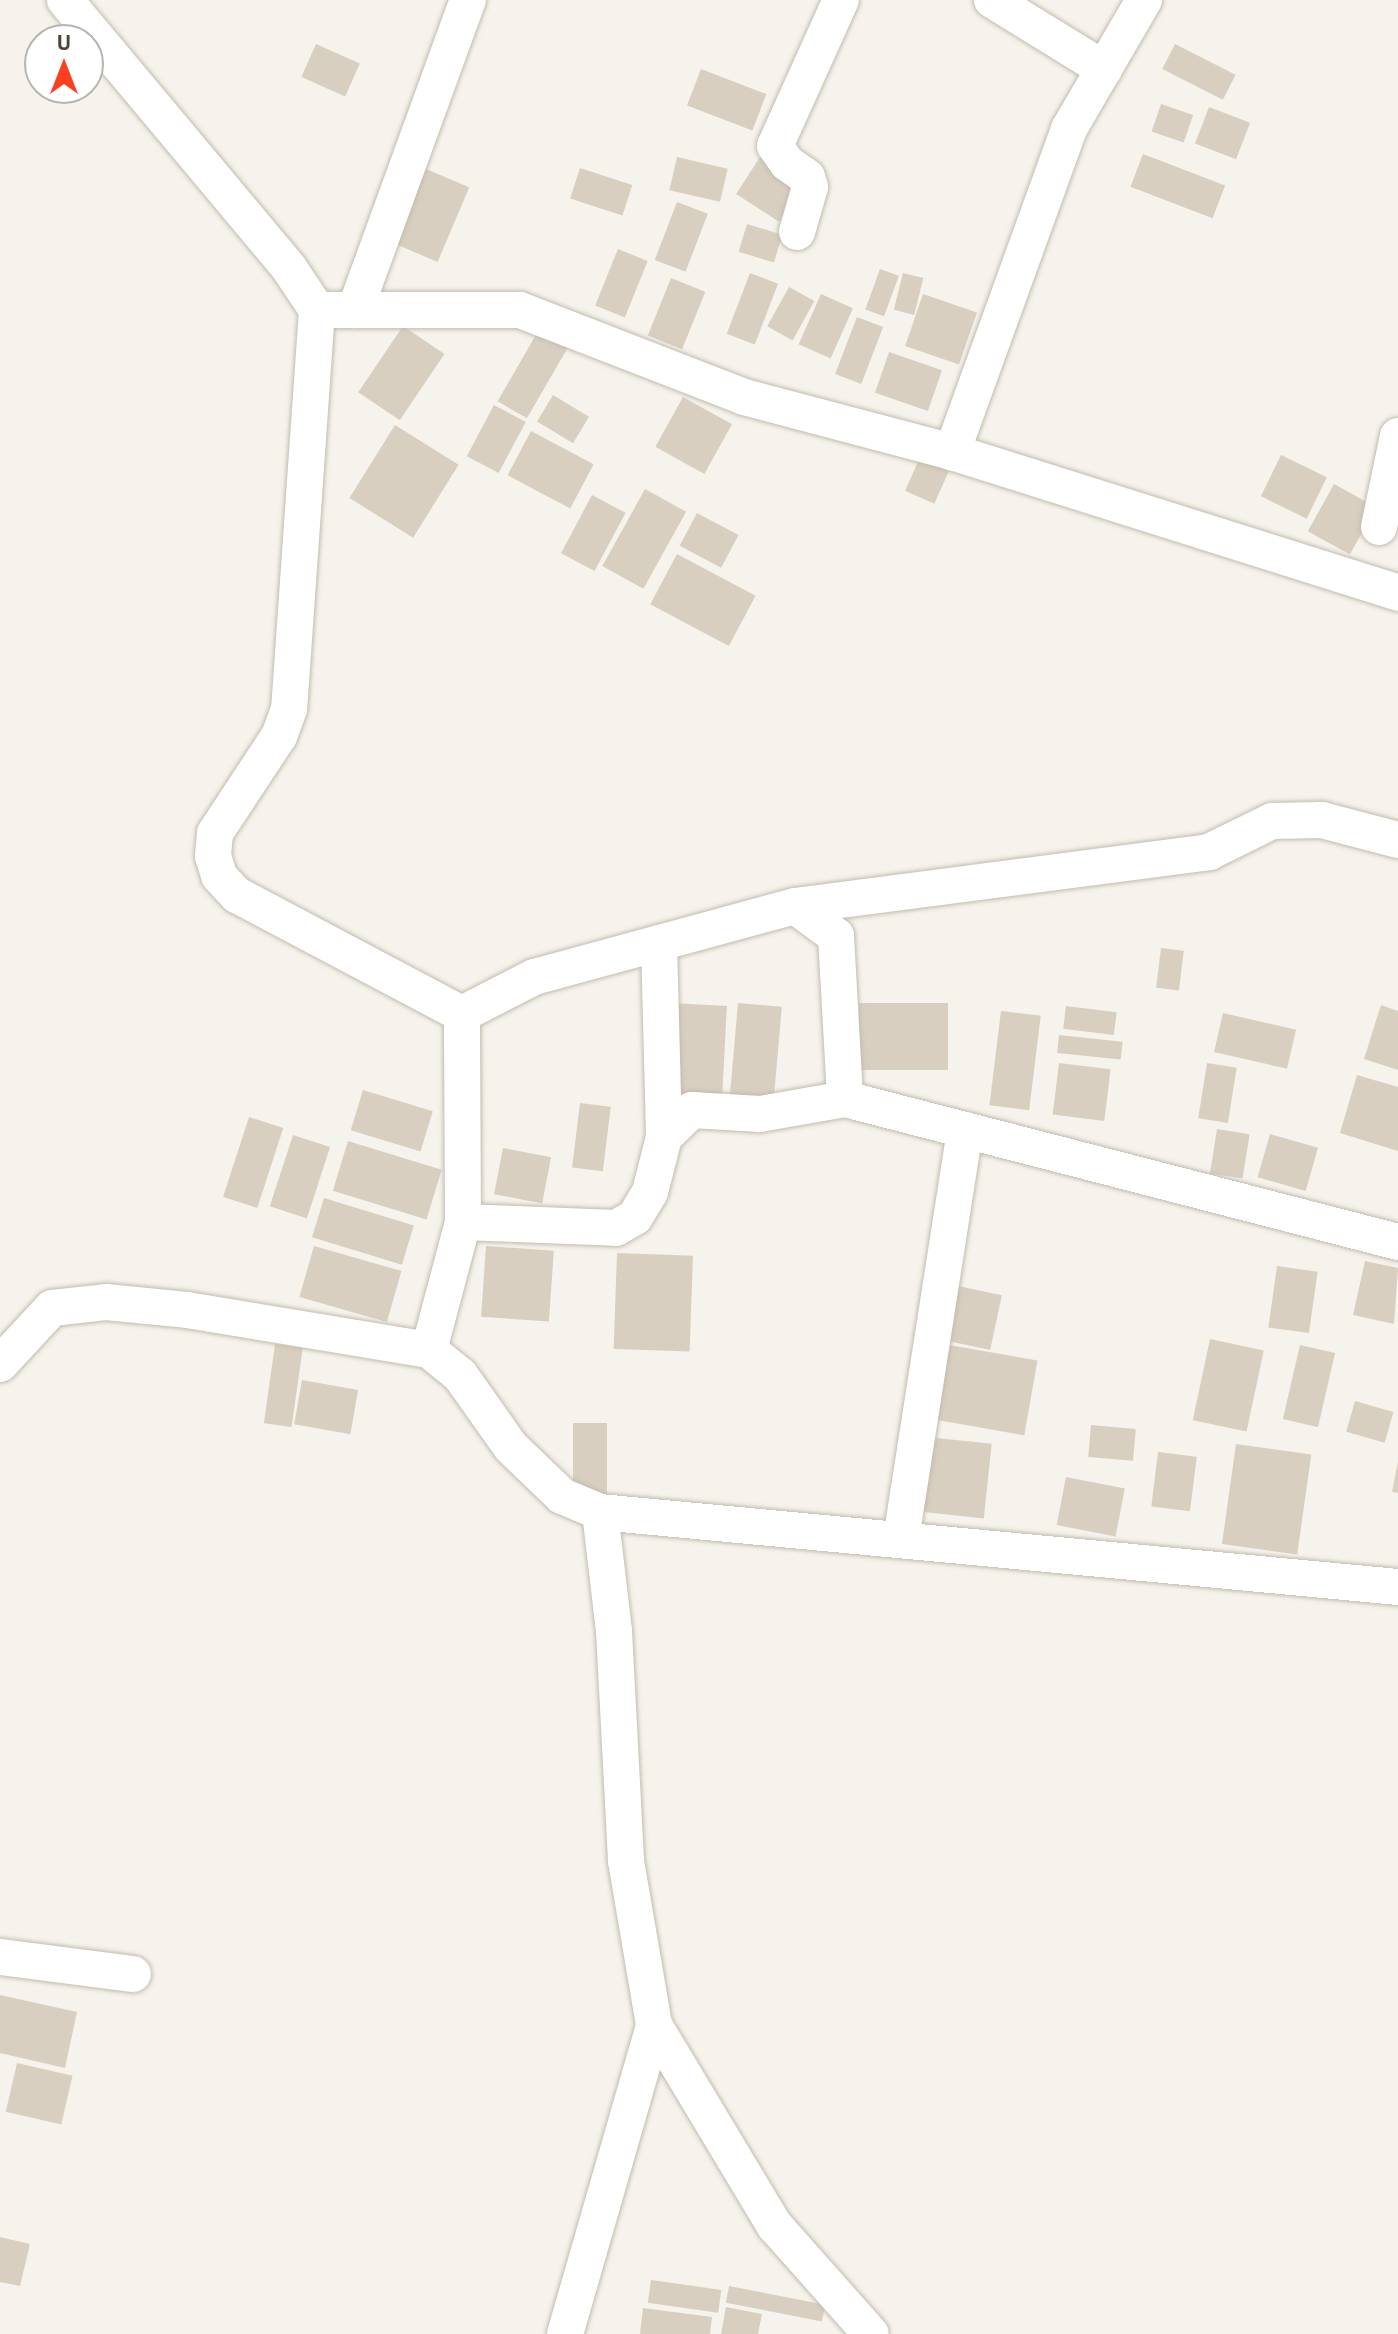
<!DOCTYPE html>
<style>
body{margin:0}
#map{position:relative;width:1398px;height:2334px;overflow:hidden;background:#f6f3ec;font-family:"PT Sans",sans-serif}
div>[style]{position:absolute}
.building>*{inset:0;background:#d8cfc1;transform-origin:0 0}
.roads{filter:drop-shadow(0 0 2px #c2bbae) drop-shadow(0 0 2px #c2bbae)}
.minor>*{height:36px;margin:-18px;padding:0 18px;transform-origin:18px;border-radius:18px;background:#fff}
span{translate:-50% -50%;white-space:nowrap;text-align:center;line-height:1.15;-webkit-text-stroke:8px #fff;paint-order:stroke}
.north{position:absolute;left:24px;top:24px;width:80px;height:80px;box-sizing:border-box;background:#fff;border:2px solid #b7b4b0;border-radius:50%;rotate:0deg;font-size:22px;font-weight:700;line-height:32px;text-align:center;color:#4b4439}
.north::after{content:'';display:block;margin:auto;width:28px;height:36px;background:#fc3f1d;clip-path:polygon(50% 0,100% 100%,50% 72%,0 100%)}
</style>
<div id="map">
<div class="building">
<div style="left:316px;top:44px;width:48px;height:36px;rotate:24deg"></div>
<div style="left:1175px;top:44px;width:68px;height:28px;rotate:27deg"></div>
<div style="left:701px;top:69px;width:70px;height:39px;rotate:21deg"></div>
<div style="left:1161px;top:104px;width:34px;height:29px;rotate:19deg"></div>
<div style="left:1209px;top:107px;width:44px;height:39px;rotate:21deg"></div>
<div style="left:1143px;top:154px;width:88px;height:35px;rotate:21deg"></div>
<div style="left:677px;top:157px;width:52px;height:34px;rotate:13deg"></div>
<div style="left:760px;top:157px;width:51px;height:44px;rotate:33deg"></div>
<div style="left:580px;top:168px;width:55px;height:32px;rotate:18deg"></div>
<div style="left:426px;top:169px;width:47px;height:81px;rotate:23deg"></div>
<div style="left:677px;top:202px;width:33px;height:62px;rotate:21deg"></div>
<div style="left:747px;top:224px;width:37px;height:29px;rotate:17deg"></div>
<div style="left:618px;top:249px;width:32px;height:61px;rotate:22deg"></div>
<div style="left:880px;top:269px;width:20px;height:43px;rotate:20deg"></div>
<div style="left:750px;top:273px;width:30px;height:65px;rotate:21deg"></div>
<div style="left:903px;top:273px;width:21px;height:38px;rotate:14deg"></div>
<div style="left:671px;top:278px;width:37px;height:62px;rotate:22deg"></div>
<div style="left:789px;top:287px;width:29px;height:45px;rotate:29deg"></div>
<div style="left:821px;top:294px;width:35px;height:55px;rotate:24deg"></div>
<div style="left:923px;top:294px;width:57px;height:55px;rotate:19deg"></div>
<div style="left:857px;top:317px;width:28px;height:61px;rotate:21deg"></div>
<div style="left:403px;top:326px;width:50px;height:80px;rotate:34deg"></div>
<div style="left:541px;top:326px;width:34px;height:87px;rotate:30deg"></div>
<div style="left:889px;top:352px;width:56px;height:43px;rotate:19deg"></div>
<div style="left:553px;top:395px;width:42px;height:31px;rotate:31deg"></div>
<div style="left:683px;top:397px;width:56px;height:57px;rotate:29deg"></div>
<div style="left:494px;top:405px;width:36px;height:58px;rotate:28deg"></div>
<div style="left:395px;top:425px;width:75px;height:86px;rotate:32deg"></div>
<div style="left:531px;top:431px;width:71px;height:50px;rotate:28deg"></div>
<div style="left:925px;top:446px;width:32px;height:49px;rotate:24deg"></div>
<div style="left:1281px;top:455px;width:51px;height:46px;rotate:26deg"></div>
<div style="left:1334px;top:484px;width:48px;height:54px;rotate:29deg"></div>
<div style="left:645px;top:489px;width:47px;height:88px;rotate:29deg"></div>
<div style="left:592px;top:495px;width:38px;height:66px;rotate:28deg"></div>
<div style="left:697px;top:513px;width:47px;height:37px;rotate:28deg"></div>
<div style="left:677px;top:554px;width:89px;height:57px;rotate:28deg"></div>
<div style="left:1161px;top:948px;width:23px;height:40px;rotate:7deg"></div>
<div style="left:671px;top:1003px;width:56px;height:92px;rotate:3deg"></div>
<div style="left:738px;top:1003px;width:44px;height:96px;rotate:5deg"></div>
<div style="left:859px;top:1003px;width:89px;height:67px"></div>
<div style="clip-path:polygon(1381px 1005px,1398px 1011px,1398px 1070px,1364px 1059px)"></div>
<div style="left:1066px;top:1006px;width:51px;height:23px;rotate:7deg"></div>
<div style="left:1001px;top:1011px;width:40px;height:95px;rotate:7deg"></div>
<div style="left:1223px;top:1013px;width:75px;height:40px;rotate:13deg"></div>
<div style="left:1059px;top:1035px;width:64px;height:18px;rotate:6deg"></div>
<div style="left:1059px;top:1063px;width:52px;height:52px;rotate:7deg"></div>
<div style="left:1207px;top:1063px;width:30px;height:56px;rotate:9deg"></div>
<div style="clip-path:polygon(1357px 1075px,1398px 1087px,1398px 1151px,1340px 1133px)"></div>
<div style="left:363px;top:1090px;width:73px;height:42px;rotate:17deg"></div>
<div style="left:580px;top:1103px;width:31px;height:65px;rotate:7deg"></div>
<div style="left:249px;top:1117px;width:36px;height:84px;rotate:18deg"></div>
<div style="left:1217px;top:1129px;width:33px;height:45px;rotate:9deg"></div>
<div style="left:1270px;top:1134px;width:50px;height:45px;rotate:16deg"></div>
<div style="left:293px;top:1135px;width:39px;height:75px;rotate:18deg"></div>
<div style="left:348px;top:1141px;width:98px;height:52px;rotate:17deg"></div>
<div style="left:503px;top:1148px;width:49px;height:47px;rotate:11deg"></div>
<div style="left:324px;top:1198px;width:94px;height:41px;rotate:17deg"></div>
<div style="left:314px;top:1246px;width:91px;height:53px;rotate:16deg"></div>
<div style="left:486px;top:1246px;width:68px;height:71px;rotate:4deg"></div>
<div style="left:617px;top:1253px;width:76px;height:96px;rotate:2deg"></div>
<div style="clip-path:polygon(1365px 1261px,1398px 1268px,1394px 1324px,1353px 1315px)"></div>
<div style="left:1277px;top:1266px;width:41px;height:62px;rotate:8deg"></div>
<div style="left:949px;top:1284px;width:54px;height:56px;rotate:12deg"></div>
<div style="left:1210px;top:1339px;width:55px;height:83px;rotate:12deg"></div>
<div style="left:938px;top:1343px;width:101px;height:76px;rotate:10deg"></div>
<div style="left:275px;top:1344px;width:28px;height:80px;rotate:8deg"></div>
<div style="left:1300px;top:1345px;width:36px;height:76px;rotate:13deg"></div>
<div style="left:302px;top:1380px;width:57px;height:45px;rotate:10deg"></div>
<div style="left:1355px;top:1401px;width:40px;height:32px;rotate:16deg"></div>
<div style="left:573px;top:1423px;width:34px;height:71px"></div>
<div style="left:1091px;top:1425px;width:45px;height:32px;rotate:5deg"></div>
<div style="left:927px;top:1437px;width:65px;height:75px;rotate:6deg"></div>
<div style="left:1236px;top:1444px;width:76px;height:101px;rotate:8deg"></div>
<div style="left:1158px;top:1452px;width:39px;height:55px;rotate:7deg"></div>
<div style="clip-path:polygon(1398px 1461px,1398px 1493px,1392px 1492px)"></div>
<div style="left:1066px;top:1477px;width:60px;height:49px;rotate:11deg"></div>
<div style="clip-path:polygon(0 1995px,77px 2012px,65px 2068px,0 2053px)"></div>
<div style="left:17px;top:2063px;width:57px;height:50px;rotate:13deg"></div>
<div style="clip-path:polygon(0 2237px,30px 2244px,20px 2286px,0 2282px)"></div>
<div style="left:651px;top:2280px;width:71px;height:23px;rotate:8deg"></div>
<div style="left:729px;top:2286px;width:98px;height:17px;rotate:11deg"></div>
<div style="clip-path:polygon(726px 2307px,762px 2314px,758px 2334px,721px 2334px)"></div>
<div style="clip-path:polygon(643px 2308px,712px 2317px,710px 2334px,640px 2334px)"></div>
</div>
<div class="roads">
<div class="minor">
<div style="left:65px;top:0;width:349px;rotate:50.1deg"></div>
<div style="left:289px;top:268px;width:50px;rotate:56.3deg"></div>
<div style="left:317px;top:310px;width:400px;rotate:94deg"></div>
<div style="left:289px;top:709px;width:29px;rotate:110deg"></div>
<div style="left:279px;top:736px;width:116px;rotate:123.4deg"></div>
<div style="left:215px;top:833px;width:23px;rotate:95deg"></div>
<div style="left:213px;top:856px;width:21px;rotate:73deg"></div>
<div style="left:219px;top:876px;width:26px;rotate:47deg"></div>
<div style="left:237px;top:895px;width:255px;rotate:27.9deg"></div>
<div style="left:462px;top:1014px;width:81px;rotate:-27.2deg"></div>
<div style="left:534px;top:977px;width:270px;rotate:-15.2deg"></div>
<div style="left:795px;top:906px;width:418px;rotate:-7.4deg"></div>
<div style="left:1209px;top:852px;width:70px;rotate:-26.2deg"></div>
<div style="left:1272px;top:821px;width:50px;rotate:-1.1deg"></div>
<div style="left:1322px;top:820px;width:79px;rotate:14.7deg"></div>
<div style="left:992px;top:0;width:132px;rotate:31.6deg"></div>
<div style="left:1144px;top:0;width:149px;rotate:120.2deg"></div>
<div style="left:1069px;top:129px;width:344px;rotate:109.9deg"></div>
<div style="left:952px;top:452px;width:468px;rotate:17.5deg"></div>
<div style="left:797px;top:232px;width:47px;rotate:-73.9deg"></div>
<div style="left:810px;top:187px;width:10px;rotate:-107deg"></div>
<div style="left:807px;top:177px;width:24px;rotate:-145deg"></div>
<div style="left:787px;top:163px;width:21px;rotate:-125deg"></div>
<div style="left:775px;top:146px;width:160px;rotate:-65.7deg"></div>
<div style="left:317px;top:310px;width:203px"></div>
<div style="left:520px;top:310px;width:240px;rotate:21.2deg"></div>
<div style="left:744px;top:397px;width:215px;rotate:14.8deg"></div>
<div style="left:355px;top:310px;width:330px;rotate:-70deg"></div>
<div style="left:1379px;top:527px;width:93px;rotate:-78.2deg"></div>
<div style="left:795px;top:906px;width:51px;rotate:36.2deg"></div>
<div style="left:836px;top:936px;width:163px;rotate:86.8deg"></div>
<div style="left:845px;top:1099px;width:571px;rotate:14.5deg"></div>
<div style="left:659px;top:943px;width:194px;rotate:88.5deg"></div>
<div style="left:463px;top:1222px;width:153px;rotate:2.2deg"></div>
<div style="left:616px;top:1228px;width:22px;rotate:-30deg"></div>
<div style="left:635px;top:1217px;width:29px;rotate:-59deg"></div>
<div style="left:650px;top:1192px;width:57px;rotate:-75.7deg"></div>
<div style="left:664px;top:1137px;width:39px;rotate:-44deg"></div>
<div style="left:692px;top:1110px;width:68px;rotate:3.4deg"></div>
<div style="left:760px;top:1114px;width:86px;rotate:-10deg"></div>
<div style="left:429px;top:1350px;width:132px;rotate:-75.1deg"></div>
<div style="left:463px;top:1222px;width:208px;rotate:-90.3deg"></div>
<div style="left:0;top:1364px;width:76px;rotate:-47.1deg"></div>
<div style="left:52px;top:1308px;width:54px;rotate:-6.3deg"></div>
<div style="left:106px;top:1302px;width:81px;rotate:5.6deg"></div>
<div style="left:187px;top:1310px;width:245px;rotate:9.4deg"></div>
<div style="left:429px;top:1350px;width:40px;rotate:39deg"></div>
<div style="left:460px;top:1375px;width:88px;rotate:54.7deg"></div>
<div style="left:511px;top:1447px;width:71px;rotate:43.9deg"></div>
<div style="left:562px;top:1496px;width:41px;rotate:22.8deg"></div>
<div style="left:600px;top:1512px;width:802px;rotate:5.37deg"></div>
<div style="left:600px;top:1512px;width:120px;rotate:83.3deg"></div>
<div style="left:614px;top:1631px;width:230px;rotate:87deg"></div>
<div style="left:626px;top:1861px;width:166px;rotate:80.3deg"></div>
<div style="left:654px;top:2025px;width:235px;rotate:59deg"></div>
<div style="left:775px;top:2226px;width:144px;rotate:48.4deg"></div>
<div style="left:901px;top:1539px;width:414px;rotate:-81.1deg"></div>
<div style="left:0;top:1957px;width:134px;rotate:7.3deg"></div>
<div style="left:565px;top:2334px;width:322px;rotate:-73.9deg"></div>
</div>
</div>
<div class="north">U</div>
</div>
